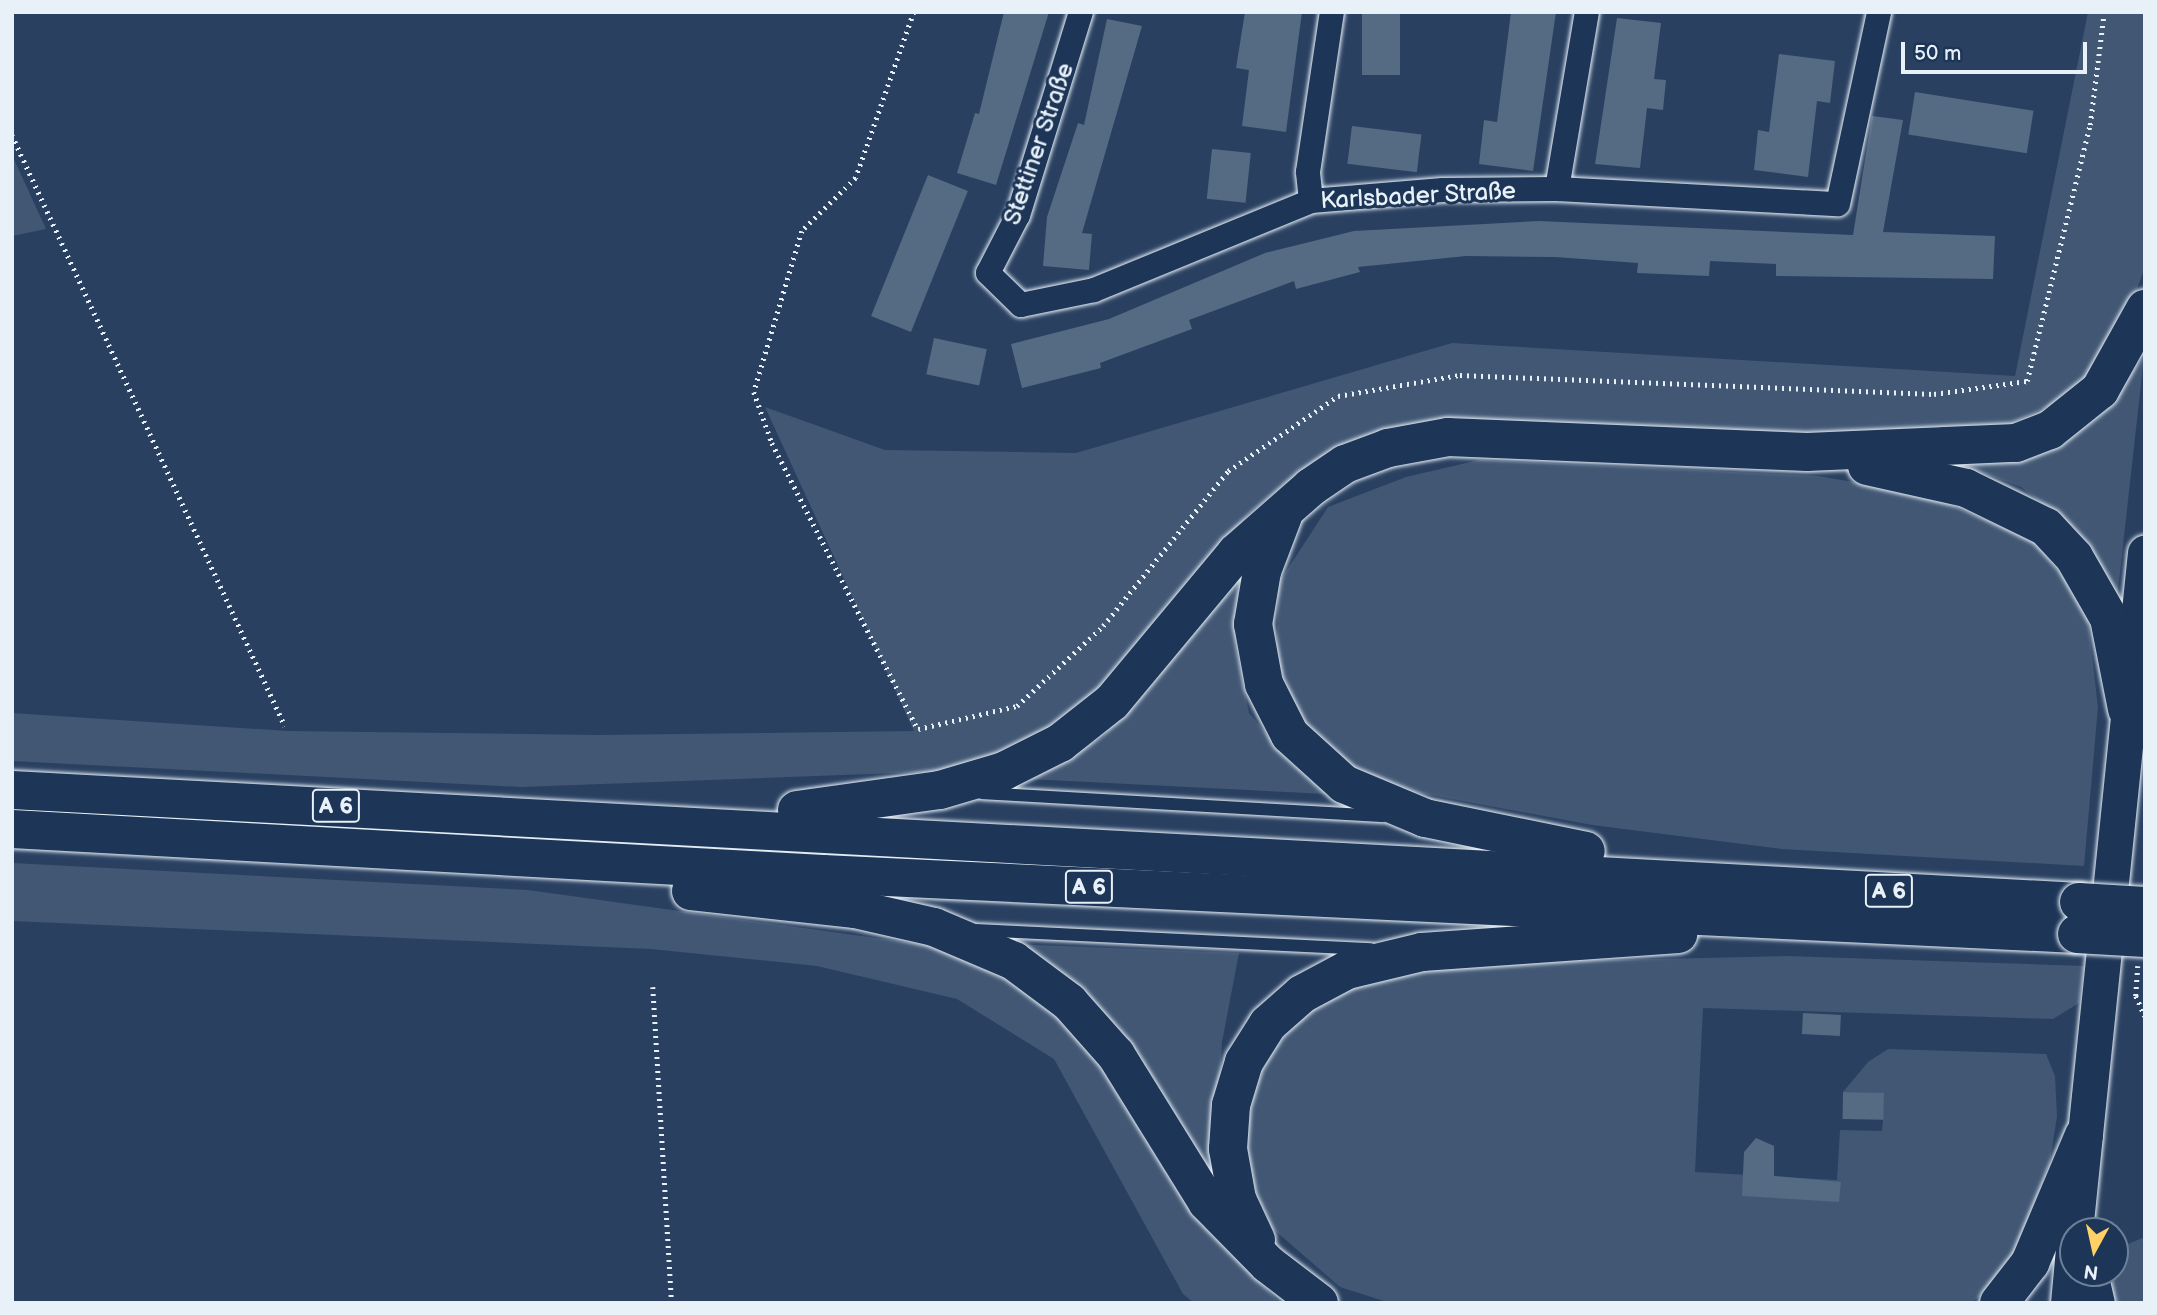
<!DOCTYPE html>
<meta charset="utf-8">
<style>
body{margin:0}
#map{position:relative;width:2157px;height:1315px;overflow:hidden;background:#294061;font-family:"Balsamiq Sans",sans-serif}
div>[style]{position:absolute}
.green>*{inset:0;background:#415774}
.building>*{inset:0;background:#556a83;transform-origin:0 0}
.path>*{height:4.5px;margin-top:-2.25px;transform-origin:0;background:repeating-linear-gradient(90deg,#e8f1f8 0 2px,transparent 0 7px)}
.roads{filter:drop-shadow(0 0 2px #e8f1f8) drop-shadow(0 0 2px #e8f1f8)}
.lane>*{height:12px;margin:-6px;padding:0 6px;transform-origin:6px;border-radius:6px;background:#1d3557}
.street>*{height:24px;margin:-12px;padding:0 12px;transform-origin:12px;border-radius:12px;background:#1d3557}
.secondary>*{height:35px;margin:-17.5px;padding:0 17.5px;transform-origin:17.5px;border-radius:17.5px;background:#1d3557}
.highway>*{height:38px;margin:-19px;padding:0 19px;transform-origin:19px;border-radius:19px;background:#1d3557}
.bridges{filter:drop-shadow(0 0 2px #e8f1f8) drop-shadow(0 0 2px #e8f1f8)}
.highway-bridge>*{height:38px;margin:-19px;padding:0 19px;transform-origin:19px;border-radius:19px;background:#1d3557}
span{translate:-50% -50%;white-space:nowrap;text-align:center;line-height:1.15;-webkit-text-stroke:6px #1d3557;paint-order:stroke}
.shield-label span{padding:2px 5px;background:#1d3557;border:2px solid;border-radius:5px;-webkit-text-stroke-width:0}
.shield-label{font-size:23px;color:#e8f1f8;font-weight:700}
.street-label{font-size:24px;color:#e8f1f8}
.frame{position:absolute;inset:0;border:14px solid #e8f1f8;pointer-events:none}
.north{position:absolute;left:2059px;top:1217px;width:70px;height:70px;box-sizing:border-box;background:#1d3557;border:2px solid #6e8097;border-radius:50%;rotate:188deg;font-size:19px;font-weight:700;line-height:28px;text-align:center;color:#e8f1f8}
.north::after{content:'';display:block;margin:auto;width:24px;height:32px;background:#ffd166;clip-path:polygon(50% 0,100% 100%,50% 72%,0 100%)}
.scale{position:absolute;left:1901px;top:42px;width:186px;height:32px;box-sizing:border-box;border:4px solid #e8f1f8;border-top:0;padding-left:9px;font-size:21px;line-height:24px;white-space:nowrap;color:#e8f1f8;-webkit-text-stroke:5px #1d3557;paint-order:stroke}
</style>
<div id="map">
<div class="green">
<div style="clip-path:polygon(2088px 12px,2145px 12px,2145px 267px,2124px 324px,2081px 391px,1998px 429px,1814px 440px,1370px 435px,1311px 463px,1249px 513px,1125px 666px,1042px 736px,951px 771px,521px 787px,12px 761px,12px 713px,288px 731px,597px 735px,914px 731px,765px 407px,885px 450px,1076px 453px,1452px 343px,2015px 376px)"></div>
<div style="clip-path:polygon(12px 155px,46px 229px,12px 236px)"></div>
<div style="clip-path:polygon(2144px 357px,2117px 599px,2064px 520px,2021px 487px,1951px 461px,2121px 387px)"></div>
<div style="clip-path:polygon(1479px 460px,1818px 476px,1923px 494px,2032px 539px,2086px 605px,2098px 707px,2084px 866px,1781px 849px,1592px 825px,1409px 791px,1344px 765px,1301px 719px,1277px 661px,1278px 584px,1328px 507px,1406px 477px)"></div>
<div style="clip-path:polygon(1239px 572px,1235px 645px,1249px 713px,1288px 760px,1327px 794px,1029px 779px,1103px 737px)"></div>
<div style="clip-path:polygon(12px 863px,528px 890px,933px 946px,1001px 970px,1085px 1036px,1215px 1232px,1279px 1303px,1194px 1303px,1183px 1294px,1054px 1059px,957px 999px,817px 966px,651px 949px,12px 921px)"></div>
<div style="clip-path:polygon(1010px 944px,1239px 953px,1222px 1042px,1214px 1184px)"></div>
<div style="clip-path:polygon(1787px 956px,2084px 966px,2079px 1003px,2053px 1019px,1703px 1008px,1695px 1172px,1837px 1180px,1840px 1130px,1882px 1131px,1883px 1120px,1884px 1093px,1843px 1092px,1868px 1062px,1888px 1049px,2046px 1054px,2055px 1076px,2057px 1116px,2050px 1161px,2013px 1264px,1972px 1303px,1390px 1303px,1340px 1287px,1272px 1228px,1250px 1178px,1245px 1141px,1255px 1090px,1268px 1058px,1304px 1012px,1356px 984px,1476px 963px)"></div>
<div style="clip-path:polygon(2145px 1237px,2145px 1303px,2110px 1303px,2118px 1248px)"></div>
</div>
<div class="building">
<div style="clip-path:polygon(1004px 12px,1049px 12px,996px 185px,957px 173px,975px 113px,979px 114px)"></div>
<div style="clip-path:polygon(1245px 12px,1302px 12px,1286px 132px,1242px 126px,1249px 70px,1236px 68px)"></div>
<div style="left:1362px;top:12px;width:38px;height:63px"></div>
<div style="clip-path:polygon(1511px 12px,1556px 12px,1533px 171px,1479px 164px,1484px 120px,1497px 122px)"></div>
<div style="clip-path:polygon(1617px 18px,1661px 23px,1654px 79px,1666px 80px,1663px 110px,1647px 108px,1640px 168px,1595px 164px)"></div>
<div style="clip-path:polygon(1107px 19px,1142px 26px,1082px 233px,1092px 234px,1089px 270px,1043px 266px,1047px 217px,1078px 123px,1084px 125px)"></div>
<div style="clip-path:polygon(1779px 54px,1835px 61px,1830px 103px,1817px 101px,1808px 177px,1754px 170px,1758px 130px,1769px 132px)"></div>
<div style="left:1915px;top:92px;width:120px;height:43px;rotate:9deg"></div>
<div style="clip-path:polygon(1872px 116px,1903px 120px,1883px 232px,1995px 236px,1993px 279px,1776px 276px,1776px 264px,1710px 261px,1709px 276px,1637px 273px,1638px 263px,1555px 257px,1466px 256px,1358px 267px,1360px 272px,1296px 289px,1294px 281px,1189px 320px,1192px 329px,1100px 363px,1101px 368px,1022px 388px,1011px 344px,1109px 319px,1265px 253px,1354px 231px,1539px 221px,1853px 235px)"></div>
<div style="left:1352px;top:126px;width:70px;height:38px;rotate:7deg"></div>
<div style="left:1212px;top:149px;width:39px;height:50px;rotate:6deg"></div>
<div style="left:928px;top:175px;width:43px;height:152px;rotate:22deg"></div>
<div style="left:934px;top:338px;width:54px;height:37px;rotate:12deg"></div>
<div style="left:1803px;top:1013px;width:38px;height:21px;rotate:3deg"></div>
<div style="left:1843px;top:1092px;width:41px;height:27px;rotate:1deg"></div>
<div style="clip-path:polygon(1756px 1138px,1774px 1146px,1774px 1176px,1841px 1182px,1839px 1202px,1742px 1196px,1744px 1152px)"></div>
</div>
<div class="path">
<div style="left:914px;top:12px;width:176px;rotate:109.3deg"></div>
<div style="left:856px;top:178px;width:76px;rotate:135.5deg"></div>
<div style="left:802px;top:231px;width:168px;rotate:106.6deg"></div>
<div style="left:754px;top:392px;width:54px;rotate:70.6deg"></div>
<div style="left:772px;top:443px;width:321px;rotate:63deg"></div>
<div style="left:918px;top:729px;width:102px;rotate:-13.1deg"></div>
<div style="left:1017px;top:706px;width:117px;rotate:-42.9deg"></div>
<div style="left:1103px;top:626px;width:199px;rotate:-51.1deg"></div>
<div style="left:1228px;top:471px;width:133px;rotate:-34.3deg"></div>
<div style="left:1338px;top:396px;width:124px;rotate:-9.8deg"></div>
<div style="left:1460px;top:375px;width:474px;rotate:2.3deg"></div>
<div style="left:1934px;top:394px;width:94px;rotate:-8deg"></div>
<div style="left:2027px;top:381px;width:264px;rotate:-76.2deg"></div>
<div style="left:2090px;top:125px;width:114px;rotate:-82.9deg"></div>
<div style="left:12px;top:135px;width:651px;rotate:65.21deg"></div>
<div style="left:2138px;top:966px;width:30px;rotate:94deg"></div>
<div style="left:2136px;top:996px;width:22px;rotate:66deg"></div>
<div style="left:653px;top:987px;width:317px;rotate:86.6deg"></div>
</div>
<div class="roads">
<div class="lane">
<div style="left:982px;top:793px;width:402px;rotate:3.3deg"></div>
<div style="left:977px;top:930px;width:394px;rotate:2.8deg"></div>
</div>
<div class="street">
<div style="left:1081px;top:12px;width:213px;rotate:107.2deg"></div>
<div style="left:1018px;top:215px;width:65px;rotate:117.3deg"></div>
<div style="left:988px;top:273px;width:46px;rotate:44.1deg"></div>
<div style="left:1021px;top:305px;width:75px;rotate:-11.6deg"></div>
<div style="left:1094px;top:290px;width:235px;rotate:-22.3deg"></div>
<div style="left:1311px;top:201px;width:132px;rotate:-4.8deg"></div>
<div style="left:1443px;top:190px;width:114px;rotate:-0.5deg"></div>
<div style="left:1557px;top:189px;width:281px;rotate:3.1deg"></div>
<div style="left:1838px;top:204px;width:196px;rotate:-77.9deg"></div>
<div style="left:1557px;top:189px;width:180px;rotate:-80.4deg"></div>
<div style="left:1311px;top:201px;width:29px;rotate:-96deg"></div>
<div style="left:1308px;top:172px;width:162px;rotate:-81.5deg"></div>
</div>
<div class="secondary">
<div style="left:2075px;top:1231px;width:682px;rotate:-84.11deg"></div>
<div style="left:2068px;top:1303px;width:54px;rotate:-84.7deg"></div>
</div>
<div class="highway">
<div style="left:1867px;top:466px;width:101px;rotate:12.5deg"></div>
<div style="left:1966px;top:488px;width:89px;rotate:26deg"></div>
<div style="left:2046px;top:527px;width:41px;rotate:47deg"></div>
<div style="left:2074px;top:557px;width:70px;rotate:60.2deg"></div>
<div style="left:2109px;top:618px;width:93px;rotate:78.8deg"></div>
<div style="left:1283px;top:516px;width:59px;rotate:110.9deg"></div>
<div style="left:1262px;top:571px;width:54px;rotate:99.6deg"></div>
<div style="left:1253px;top:624px;width:61px;rotate:79.6deg"></div>
<div style="left:1264px;top:684px;width:57px;rotate:63deg"></div>
<div style="left:1290px;top:735px;width:73px;rotate:42.2deg"></div>
<div style="left:1344px;top:784px;width:88px;rotate:22.8deg"></div>
<div style="left:1425px;top:818px;width:164px;rotate:11.6deg"></div>
<div style="left:12px;top:790px;width:2070px;rotate:3.1deg"></div>
<div style="left:797px;top:810px;width:144px;rotate:-8deg"></div>
<div style="left:940px;top:790px;width:67px;rotate:-16.5deg"></div>
<div style="left:1004px;top:771px;width:63px;rotate:-26.6deg"></div>
<div style="left:1060px;top:743px;width:66px;rotate:-38.3deg"></div>
<div style="left:1112px;top:702px;width:194px;rotate:-50.2deg"></div>
<div style="left:1236px;top:553px;width:100px;rotate:-41.3deg"></div>
<div style="left:1311px;top:487px;width:41px;rotate:-34.1deg"></div>
<div style="left:1345px;top:464px;width:46px;rotate:-20.4deg"></div>
<div style="left:1388px;top:448px;width:61px;rotate:-10.4deg"></div>
<div style="left:1448px;top:437px;width:359px;rotate:2.4deg"></div>
<div style="left:1807px;top:452px;width:209px;rotate:-2.5deg"></div>
<div style="left:2016px;top:443px;width:36px;rotate:-21deg"></div>
<div style="left:2050px;top:430px;width:64px;rotate:-38.7deg"></div>
<div style="left:2100px;top:390px;width:93px;rotate:-60.9deg"></div>
<div style="left:12px;top:829px;width:812px;rotate:3.18deg"></div>
<div style="left:823px;top:874px;width:1255px;rotate:2.74deg"></div>
<div style="left:691px;top:891px;width:165px;rotate:6.3deg"></div>
<div style="left:855px;top:909px;width:81px;rotate:12.8deg"></div>
<div style="left:934px;top:927px;width:87px;rotate:23deg"></div>
<div style="left:1014px;top:961px;width:69px;rotate:36.7deg"></div>
<div style="left:1069px;top:1002px;width:71px;rotate:48.4deg"></div>
<div style="left:1116px;top:1055px;width:173px;rotate:58.2deg"></div>
<div style="left:1207px;top:1202px;width:87px;rotate:45.5deg"></div>
<div style="left:1268px;top:1264px;width:64px;rotate:37.4deg"></div>
<div style="left:1256px;top:1240px;width:45px;rotate:-114.9deg"></div>
<div style="left:1237px;top:1199px;width:51px;rotate:-100.2deg"></div>
<div style="left:1228px;top:1149px;width:44px;rotate:-86.1deg"></div>
<div style="left:1231px;top:1105px;width:45px;rotate:-73.2deg"></div>
<div style="left:1244px;top:1062px;width:45px;rotate:-57.7deg"></div>
<div style="left:1268px;top:1024px;width:45px;rotate:-41.4deg"></div>
<div style="left:1302px;top:994px;width:51px;rotate:-28.1deg"></div>
<div style="left:1347px;top:970px;width:77px;rotate:-13.5deg"></div>
<div style="left:1422px;top:952px;width:257px;rotate:-4deg"></div>
<div style="left:2090px;top:1278px;width:26px;rotate:77deg"></div>
<div style="left:1999px;top:1303px;width:51px;rotate:-52.2deg"></div>
<div style="left:2030px;top:1263px;width:139px;rotate:-67.1deg"></div>
</div>
</div>
<div class="bridges">
<div class="highway-bridge">
<div style="left:2079px;top:902px;width:66px;rotate:3.5deg"></div>
<div style="left:2077px;top:934px;width:68px;rotate:3.4deg"></div>
</div>
</div>
<div class="shield-label">
<span style="left:336px;top:806px">A 6</span>
<span style="left:1089px;top:887px">A 6</span>
<span style="left:1889px;top:891px">A 6</span>
</div>
<div class="street-label">
<span style="left:1039px;top:144px;rotate:-71deg">Stettiner Straße</span>
<span style="left:1418px;top:196px;rotate:-3deg">Karlsbader Straße</span>
</div>
<div class="frame"></div>
<div class="north">N</div>
<div class="scale">50 m</div>
</div>
